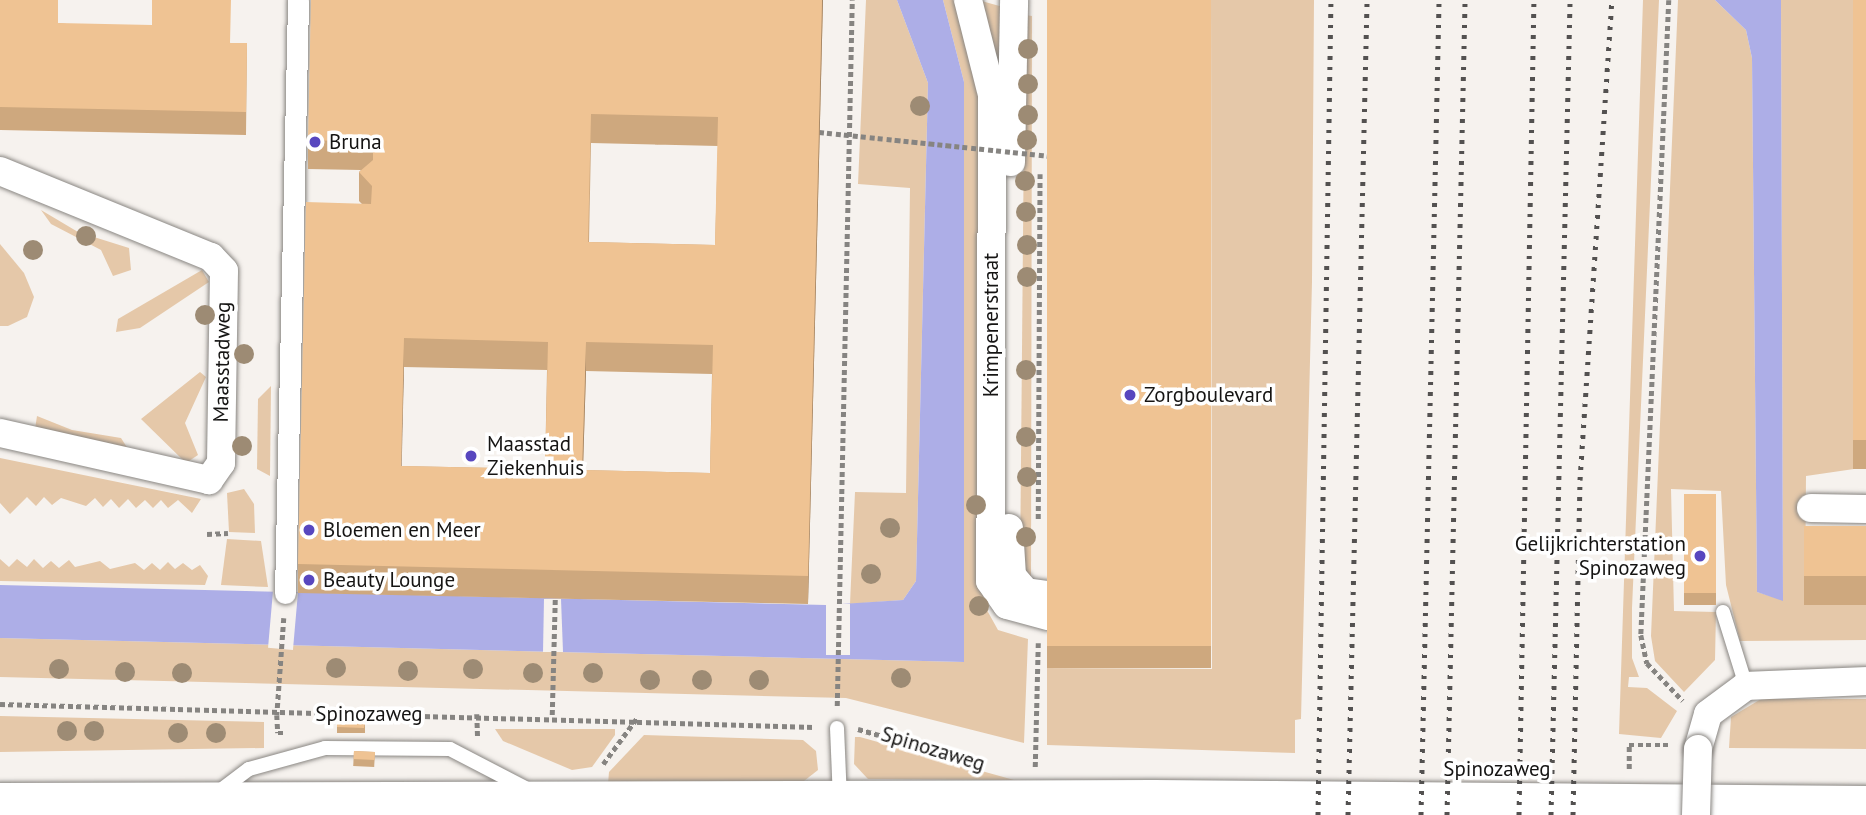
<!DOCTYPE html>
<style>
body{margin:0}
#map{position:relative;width:1866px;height:815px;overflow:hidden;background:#f6f2ee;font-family:"PT Sans",sans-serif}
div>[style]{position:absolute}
.green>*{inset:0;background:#e5c8a9}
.water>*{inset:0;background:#adaee7}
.pier>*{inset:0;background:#f6f2ee;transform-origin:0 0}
.path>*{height:4.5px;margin-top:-2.25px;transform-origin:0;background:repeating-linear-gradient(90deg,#868481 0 5px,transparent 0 8.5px)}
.roads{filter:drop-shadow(0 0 2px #898682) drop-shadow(0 0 2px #898682)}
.service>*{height:14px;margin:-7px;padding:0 7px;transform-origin:7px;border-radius:7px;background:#fff}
.pedestrian>*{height:21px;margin:-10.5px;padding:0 10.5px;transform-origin:10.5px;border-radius:10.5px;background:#fff}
.minor>*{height:28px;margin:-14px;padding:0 14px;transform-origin:14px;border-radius:14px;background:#fff}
.secondary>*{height:38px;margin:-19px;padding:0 19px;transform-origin:19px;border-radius:19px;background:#fff}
.rail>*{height:5px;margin-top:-2.5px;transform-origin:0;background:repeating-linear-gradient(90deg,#535150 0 3.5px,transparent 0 10.5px)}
.path-bridge>*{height:4.5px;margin-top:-2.25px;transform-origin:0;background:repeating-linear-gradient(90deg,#868481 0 5px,transparent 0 8.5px)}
.bridges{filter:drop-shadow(0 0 2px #898682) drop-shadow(0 0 2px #898682)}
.minor-bridge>*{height:28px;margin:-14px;padding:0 14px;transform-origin:14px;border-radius:14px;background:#fff}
.trees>*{width:20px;height:20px;margin:-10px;border-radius:50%;background:#9d8b74}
.wall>*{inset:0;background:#cea87e;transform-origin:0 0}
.shaded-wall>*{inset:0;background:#a78867}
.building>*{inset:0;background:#efc393;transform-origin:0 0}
.dots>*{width:19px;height:19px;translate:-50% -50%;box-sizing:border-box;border:4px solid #fff;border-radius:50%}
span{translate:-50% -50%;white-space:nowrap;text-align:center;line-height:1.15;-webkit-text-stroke:7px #fff;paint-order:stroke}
.poi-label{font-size:21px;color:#151413}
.left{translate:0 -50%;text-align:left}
.right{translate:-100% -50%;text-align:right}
.street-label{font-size:21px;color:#151413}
</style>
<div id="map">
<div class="green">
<div style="clip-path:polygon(866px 0,897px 0,928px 83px,916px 581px,903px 600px,850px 604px,855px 492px,906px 493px,910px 188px,858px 184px)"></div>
<div style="clip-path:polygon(943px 0,959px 0,983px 97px,983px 603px,998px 630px,1028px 639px,1024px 743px,846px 698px,0 677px,0 638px,964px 662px,964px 82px)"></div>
<div style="clip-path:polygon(978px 0,1003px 7px,1003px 84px)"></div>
<div style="clip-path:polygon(1211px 0,1314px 0,1312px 282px,1301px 719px,1295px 720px,1295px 753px,1047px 745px,1047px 668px,1212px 669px)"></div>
<div style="clip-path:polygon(1643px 0,1659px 0,1632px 608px,1632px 658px,1639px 677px,1629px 677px,1628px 687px,1647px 688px,1677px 711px,1661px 738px,1619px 734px)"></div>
<div style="clip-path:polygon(1678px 0,1715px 0,1746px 30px,1752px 58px,1757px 592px,1783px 600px,1781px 0,1853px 0,1854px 469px,1806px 476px,1805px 604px,1866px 605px,1866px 640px,1740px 641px,1726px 585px,1721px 491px,1671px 489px,1674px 611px,1716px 612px,1715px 660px,1684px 692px,1655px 661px,1651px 636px)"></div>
<div style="clip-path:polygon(1025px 15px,1032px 16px,1031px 579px,1020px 572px)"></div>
<div style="clip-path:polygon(41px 210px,78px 232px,129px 248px,131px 270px,113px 276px,101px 250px,51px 224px)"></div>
<div style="clip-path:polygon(0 244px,24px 273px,34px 297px,27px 317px,8px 326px,0 326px)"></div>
<div style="clip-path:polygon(202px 270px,209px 282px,140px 328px,116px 332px,118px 319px)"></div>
<div style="clip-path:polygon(200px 372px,206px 377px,185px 423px,198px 455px,186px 463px,141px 419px)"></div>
<div style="clip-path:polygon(271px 386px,270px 476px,257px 469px,258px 399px)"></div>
<div style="clip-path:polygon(37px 416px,72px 430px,121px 438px,128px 449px,35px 429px)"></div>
<div style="clip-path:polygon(0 458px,201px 499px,192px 513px,178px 500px,168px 508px,161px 500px,153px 508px,145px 500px,136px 508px,128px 499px,119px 508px,111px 499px,103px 507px,95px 498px,86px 506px,61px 498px,52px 505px,44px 497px,36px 506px,27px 497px,10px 514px,0 503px)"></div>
<div style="clip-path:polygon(244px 489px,254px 504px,255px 533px,229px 532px,227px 493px)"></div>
<div style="clip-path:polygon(227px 539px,261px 541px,268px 587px,221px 585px)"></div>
<div style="clip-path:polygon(0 559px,9px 567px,17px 559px,27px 567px,34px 559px,43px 568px,51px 561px,59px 568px,69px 560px,75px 567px,100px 561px,110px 569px,135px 563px,144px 570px,152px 563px,160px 570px,168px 562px,175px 569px,183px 563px,192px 570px,200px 565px,208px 576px,205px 585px,0 581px)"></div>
<div style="clip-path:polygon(1761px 699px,1866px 699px,1866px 749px,1729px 748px,1731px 717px)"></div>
<div style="clip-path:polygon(0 716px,264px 722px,264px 748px,0 752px)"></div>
<div style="clip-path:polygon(495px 729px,615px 729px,615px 735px,592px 767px,572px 770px,503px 741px)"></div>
<div style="clip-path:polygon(644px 735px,803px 740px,816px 751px,818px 770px,804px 781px,608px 784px,609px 772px)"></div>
<div style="clip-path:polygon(855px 737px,860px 737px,1014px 780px,868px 779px,854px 764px)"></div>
</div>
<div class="water">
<div style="clip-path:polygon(897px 0,943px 0,964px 82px,964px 662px,0 638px,0 585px,826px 605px,903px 600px,916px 581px,928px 83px)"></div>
<div style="clip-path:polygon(1715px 0,1781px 0,1783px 601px,1757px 592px,1752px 58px,1746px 30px)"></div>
</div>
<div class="pier">
<div style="left:273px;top:591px;width:25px;height:57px;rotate:5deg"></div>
<div style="clip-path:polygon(544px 599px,561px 599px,563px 652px,543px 652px)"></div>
<div style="left:850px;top:604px;width:51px;height:24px;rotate:90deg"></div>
</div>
<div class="path">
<div style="left:1669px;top:0;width:636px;rotate:92.52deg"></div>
<div style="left:1641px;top:635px;width:29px;rotate:78deg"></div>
<div style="left:1647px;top:663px;width:52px;rotate:46.5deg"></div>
<div style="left:1038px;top:519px;width:345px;rotate:-89.7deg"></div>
<div style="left:207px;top:534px;width:21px;rotate:-3deg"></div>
<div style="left:284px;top:618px;width:97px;rotate:94.1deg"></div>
<div style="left:277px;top:715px;width:18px;rotate:87deg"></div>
<div style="left:278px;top:733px;width:9px"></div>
<div style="left:0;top:704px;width:814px;rotate:1.62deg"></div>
<div style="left:837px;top:706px;width:706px;rotate:-88.78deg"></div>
<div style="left:477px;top:714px;width:24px;rotate:88deg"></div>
<div style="left:552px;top:715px;width:116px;rotate:-88.5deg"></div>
<div style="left:858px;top:729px;width:121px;rotate:15.9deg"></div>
<div style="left:603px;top:764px;width:57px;rotate:-53.5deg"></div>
<div style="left:1035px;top:767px;width:124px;rotate:-88.6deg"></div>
<div style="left:1629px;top:769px;width:24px;rotate:-90deg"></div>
<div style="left:1629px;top:745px;width:41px"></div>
</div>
<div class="roads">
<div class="service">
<div style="left:1723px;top:612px;width:77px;rotate:72.7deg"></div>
<div style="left:837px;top:728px;width:71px;rotate:87.6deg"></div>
<div style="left:217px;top:793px;width:40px;rotate:-37deg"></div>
<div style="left:249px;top:769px;width:79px;rotate:-15.4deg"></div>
<div style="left:325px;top:748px;width:125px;rotate:0.5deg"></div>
<div style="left:450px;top:749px;width:89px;rotate:27.4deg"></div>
</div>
<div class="pedestrian">
<div style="left:285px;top:593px;width:593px;rotate:-88.74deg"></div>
</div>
<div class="minor">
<div style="left:968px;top:0;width:98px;rotate:75.8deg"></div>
<div style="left:992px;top:95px;width:486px;rotate:90.2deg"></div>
<div style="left:990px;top:581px;width:29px;rotate:55deg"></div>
<div style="left:1007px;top:605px;width:42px;rotate:15deg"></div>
<div style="left:1011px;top:162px;width:162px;rotate:-88.9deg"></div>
<div style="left:0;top:171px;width:228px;rotate:22.2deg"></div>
<div style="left:211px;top:257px;width:19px;rotate:47deg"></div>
<div style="left:224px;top:271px;width:192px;rotate:90.9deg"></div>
<div style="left:221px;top:463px;width:21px;rotate:125deg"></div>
<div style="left:209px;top:480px;width:214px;rotate:-167.3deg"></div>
<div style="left:1811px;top:508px;width:55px;rotate:1deg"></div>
<div style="left:1009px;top:528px;width:48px;rotate:86.4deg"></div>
<div style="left:1012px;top:576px;width:21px;rotate:49deg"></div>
<div style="left:1026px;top:592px;width:22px;rotate:8deg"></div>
<div style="left:1698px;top:749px;width:36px;rotate:-74deg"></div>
<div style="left:1708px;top:714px;width:47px;rotate:-36.4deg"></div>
<div style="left:1746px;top:686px;width:120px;rotate:-2.4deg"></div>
</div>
<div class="secondary">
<div style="left:0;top:802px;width:1154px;rotate:-0.15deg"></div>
<div style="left:1154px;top:799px;width:712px;rotate:0.48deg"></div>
</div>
</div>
<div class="rail">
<div style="left:1318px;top:815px;width:815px;rotate:-89.09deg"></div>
<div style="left:1348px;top:815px;width:815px;rotate:-88.66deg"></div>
<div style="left:1421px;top:815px;width:815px;rotate:-88.73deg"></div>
<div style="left:1447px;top:815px;width:815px;rotate:-88.73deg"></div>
<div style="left:1519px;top:815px;width:815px;rotate:-88.95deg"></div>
<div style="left:1551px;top:815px;width:815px;rotate:-88.66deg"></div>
<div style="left:1573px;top:815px;width:335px;rotate:-88.8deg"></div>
<div style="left:1580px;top:480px;width:481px;rotate:-86.2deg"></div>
</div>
<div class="path-bridge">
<div style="left:819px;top:132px;width:235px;rotate:5.9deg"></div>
</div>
<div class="bridges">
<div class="minor-bridge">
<div style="left:1696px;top:815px;width:66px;rotate:-88.3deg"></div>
</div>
</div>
<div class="trees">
<div style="left:1028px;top:49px"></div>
<div style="left:1028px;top:84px"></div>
<div style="left:920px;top:106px"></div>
<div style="left:1028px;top:115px"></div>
<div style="left:1027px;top:140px"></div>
<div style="left:1025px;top:181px"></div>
<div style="left:1026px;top:212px"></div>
<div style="left:86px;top:236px"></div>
<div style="left:1027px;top:245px"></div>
<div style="left:33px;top:250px"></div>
<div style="left:1027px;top:277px"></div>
<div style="left:205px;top:315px"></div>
<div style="left:244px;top:354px"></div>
<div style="left:1026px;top:370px"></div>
<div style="left:1026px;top:437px"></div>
<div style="left:242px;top:446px"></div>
<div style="left:1027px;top:477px"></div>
<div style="left:976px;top:505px"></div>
<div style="left:890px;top:528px"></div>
<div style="left:1026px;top:537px"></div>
<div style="left:871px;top:574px"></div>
<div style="left:979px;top:606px"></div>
<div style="left:336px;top:668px"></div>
<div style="left:59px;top:669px"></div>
<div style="left:473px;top:669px"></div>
<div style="left:408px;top:671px"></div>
<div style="left:125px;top:672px"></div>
<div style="left:182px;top:673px"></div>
<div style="left:533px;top:673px"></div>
<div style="left:593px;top:673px"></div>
<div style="left:901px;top:678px"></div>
<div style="left:650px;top:680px"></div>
<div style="left:702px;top:680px"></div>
<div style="left:759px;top:680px"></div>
<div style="left:67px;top:731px"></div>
<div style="left:94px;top:731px"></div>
<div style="left:178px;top:733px"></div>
<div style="left:216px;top:733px"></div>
</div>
<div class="wall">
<div style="clip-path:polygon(0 0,58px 23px,231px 43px,247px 43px,246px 135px,0 130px)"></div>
<div style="clip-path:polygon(evenodd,823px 0,808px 604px,298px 593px,298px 564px,362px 204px,359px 201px,359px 172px,361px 170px,308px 169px,308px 140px,823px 0,591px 143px,718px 146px,715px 245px,589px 242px,591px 143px,823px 0,404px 367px,547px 370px,545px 469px,401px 466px,404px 367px,823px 0,586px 371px,712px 374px,710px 473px,583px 470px,586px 371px)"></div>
<div style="left:1047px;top:0;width:164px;height:668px"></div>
<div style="left:1853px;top:0;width:13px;height:469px"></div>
<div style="left:1684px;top:494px;width:32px;height:111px"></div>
<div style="left:1804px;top:526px;width:62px;height:79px"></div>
<div style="left:337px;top:719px;width:28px;height:14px"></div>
<div style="left:354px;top:751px;width:21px;height:15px;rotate:3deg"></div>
</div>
<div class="shaded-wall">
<div style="clip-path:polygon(822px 0,823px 0,808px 604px,808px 576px)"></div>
<div style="clip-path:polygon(404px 338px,404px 367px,401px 495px,401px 466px)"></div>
<div style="clip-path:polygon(586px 342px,586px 371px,582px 499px,582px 470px)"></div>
</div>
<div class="building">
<div style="clip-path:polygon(0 0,58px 0,58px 23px,152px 25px,152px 0,231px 0,230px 43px,247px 43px,246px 112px,0 107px)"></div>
<div style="clip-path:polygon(evenodd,311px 0,822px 0,808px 576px,298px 564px,306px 202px,371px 204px,372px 186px,359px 172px,373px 160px,373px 142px,308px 140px,311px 0,591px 114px,718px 117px,715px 245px,588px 242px,591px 114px,311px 0,404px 338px,548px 342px,545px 469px,401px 466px,404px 338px,311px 0,586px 342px,713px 345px,710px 473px,582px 470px,586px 342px)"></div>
<div style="left:1047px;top:0;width:164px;height:646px"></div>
<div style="left:1853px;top:0;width:13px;height:440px"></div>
<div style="left:1684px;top:494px;width:32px;height:99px"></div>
<div style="left:1804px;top:526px;width:62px;height:50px"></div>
<div style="clip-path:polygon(337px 719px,365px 719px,364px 728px,337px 727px)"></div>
<div style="left:354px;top:751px;width:21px;height:8px;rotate:3deg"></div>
</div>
<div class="dots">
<div style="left:315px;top:142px;background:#5847bf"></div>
<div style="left:1130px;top:395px;background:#5847bf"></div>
<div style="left:471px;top:456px;background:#5847bf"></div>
<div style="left:309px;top:530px;background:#5847bf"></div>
<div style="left:1700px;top:556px;background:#5847bf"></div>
<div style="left:309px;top:580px;background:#5847bf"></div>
</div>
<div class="poi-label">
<span class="left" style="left:329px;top:142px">Bruna</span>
<span class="left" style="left:1144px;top:395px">Zorgboulevard</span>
<span class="left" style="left:487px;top:456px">Maasstad<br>Ziekenhuis</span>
<span class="left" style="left:323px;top:530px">Bloemen en Meer</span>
<span class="right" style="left:1686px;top:556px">Gelijkrichterstation<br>Spinozaweg</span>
<span class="left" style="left:323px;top:580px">Beauty Lounge</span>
</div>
<div class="street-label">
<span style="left:991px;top:325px;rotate:-90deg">Krimpenerstraat</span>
<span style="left:222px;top:362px;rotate:-89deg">Maasstadweg</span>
<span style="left:369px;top:714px">Spinozaweg</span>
<span style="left:933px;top:749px;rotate:17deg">Spinozaweg</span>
<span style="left:1497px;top:769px">Spinozaweg</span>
</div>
</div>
